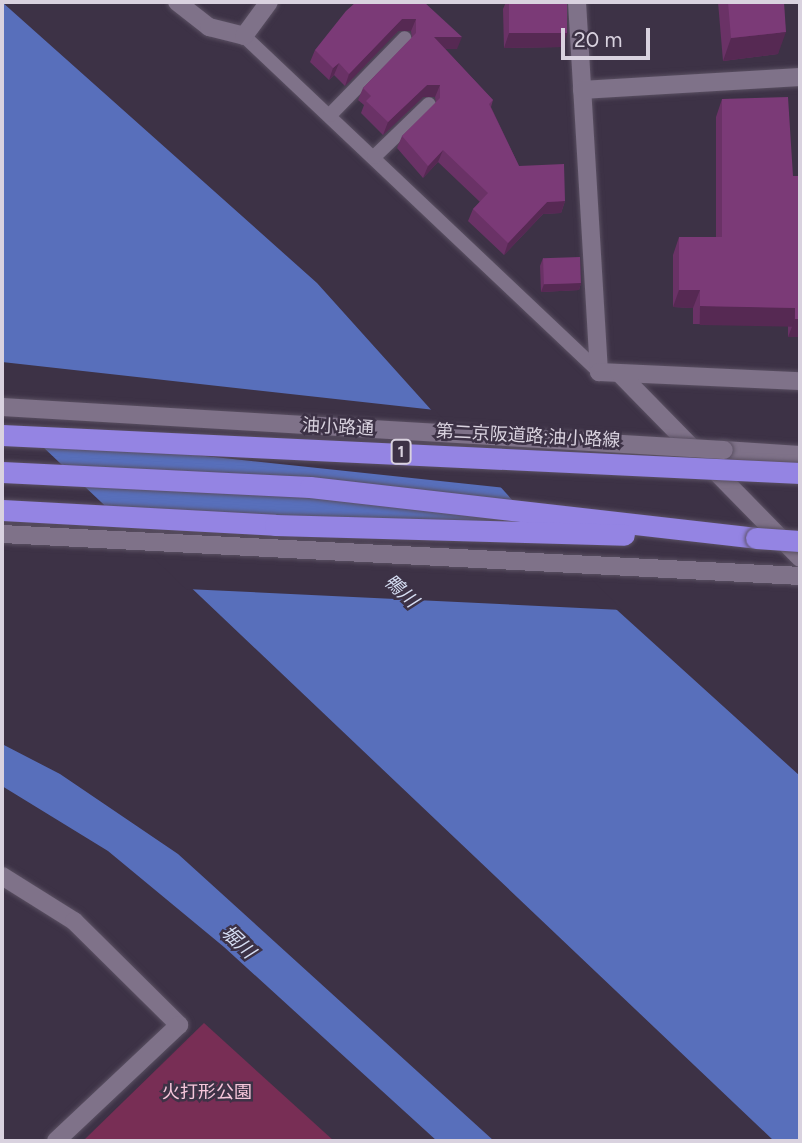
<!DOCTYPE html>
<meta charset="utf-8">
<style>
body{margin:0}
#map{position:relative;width:802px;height:1143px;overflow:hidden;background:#3d3246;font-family:Figtree,"Noto Sans JP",sans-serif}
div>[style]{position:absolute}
.green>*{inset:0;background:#782e55}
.water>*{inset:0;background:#586fbb}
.pier>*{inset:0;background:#3d3246}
.roads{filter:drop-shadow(0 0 2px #5a5062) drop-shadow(0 0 2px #5a5062)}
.service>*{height:14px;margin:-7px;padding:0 7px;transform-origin:7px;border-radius:7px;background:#7f7289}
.minor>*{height:18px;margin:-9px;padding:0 9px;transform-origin:9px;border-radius:9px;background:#7f7289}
.tertiary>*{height:18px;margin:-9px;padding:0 9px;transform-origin:9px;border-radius:9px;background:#7f7289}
.motorway>*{height:21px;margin:-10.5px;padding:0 10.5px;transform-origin:10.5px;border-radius:10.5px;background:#9484e3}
.bridges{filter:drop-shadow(0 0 2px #5a5062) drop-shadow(0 0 2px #5a5062)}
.tertiary-bridge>*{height:18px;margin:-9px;padding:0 9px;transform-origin:9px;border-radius:9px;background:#7f7289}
.motorway-bridge>*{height:21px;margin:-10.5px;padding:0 10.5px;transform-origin:10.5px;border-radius:10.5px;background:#9484e3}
.wall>*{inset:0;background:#6a3266}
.shaded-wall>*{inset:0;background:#562953;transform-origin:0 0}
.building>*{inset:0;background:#7b3a77;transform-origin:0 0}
span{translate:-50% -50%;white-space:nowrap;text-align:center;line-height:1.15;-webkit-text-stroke:5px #3d3246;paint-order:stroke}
.shield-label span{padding:2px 5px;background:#3d3246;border:2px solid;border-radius:5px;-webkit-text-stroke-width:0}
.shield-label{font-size:16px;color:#d9d2df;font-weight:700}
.street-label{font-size:18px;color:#d9d2df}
.park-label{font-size:18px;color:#f6c6db}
.water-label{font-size:19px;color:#d6def3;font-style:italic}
.frame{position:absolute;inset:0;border:4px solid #d9d2df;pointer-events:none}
.scale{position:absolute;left:561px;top:28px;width:89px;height:32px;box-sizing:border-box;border:4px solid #d9d2df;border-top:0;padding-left:9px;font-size:21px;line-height:24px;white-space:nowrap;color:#d9d2df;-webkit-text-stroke:5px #3d3246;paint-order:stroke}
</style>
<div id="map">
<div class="green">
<div style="clip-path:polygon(204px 1023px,334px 1141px,83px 1141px)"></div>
</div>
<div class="water">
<div style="clip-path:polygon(2px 2px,317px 283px,585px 581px,800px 776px,800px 1141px,774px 1141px,2px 408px)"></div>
<div style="clip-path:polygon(2px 744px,60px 774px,178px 854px,494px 1141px,437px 1141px,224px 947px,108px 851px,2px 786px)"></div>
</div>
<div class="pier">
<div style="clip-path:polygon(2px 362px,435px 410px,506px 488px,27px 437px,2px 412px)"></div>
<div style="clip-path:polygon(115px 521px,549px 536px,622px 610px,186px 589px)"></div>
</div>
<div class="roads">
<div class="service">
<div style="left:244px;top:36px;width:489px;rotate:43.4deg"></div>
<div style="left:330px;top:115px;width:107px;rotate:-45.8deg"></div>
<div style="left:374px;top:157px;width:76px;rotate:-43.9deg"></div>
</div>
<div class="minor">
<div style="left:177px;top:2px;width:41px;rotate:38deg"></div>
<div style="left:209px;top:27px;width:36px;rotate:14deg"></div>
<div style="left:244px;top:36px;width:42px;rotate:-53.7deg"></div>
<div style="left:577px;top:2px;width:371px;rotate:86.6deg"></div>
<div style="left:599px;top:372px;width:201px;rotate:2.6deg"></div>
<div style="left:582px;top:90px;width:218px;rotate:-3.4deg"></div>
<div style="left:619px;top:373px;width:259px;rotate:45.6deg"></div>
<div style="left:2px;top:876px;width:85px;rotate:32deg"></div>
<div style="left:74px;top:921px;width:148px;rotate:44.7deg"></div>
<div style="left:179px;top:1025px;width:169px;rotate:136.7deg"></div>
</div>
<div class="tertiary">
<div style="left:724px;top:450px;width:76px;rotate:3.8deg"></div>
<div style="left:2px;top:534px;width:799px;rotate:3.01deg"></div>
</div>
<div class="motorway">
<div style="left:2px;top:472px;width:308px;rotate:2.8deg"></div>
<div style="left:310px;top:487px;width:449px;rotate:6.5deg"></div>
<div style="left:2px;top:510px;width:273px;rotate:3.1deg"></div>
<div style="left:275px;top:525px;width:349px;rotate:1.6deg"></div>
</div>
</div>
<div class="bridges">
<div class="tertiary-bridge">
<div style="left:2px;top:407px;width:723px;rotate:3.41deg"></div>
</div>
<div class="motorway-bridge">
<div style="left:2px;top:435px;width:799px;rotate:2.73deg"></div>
<div style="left:756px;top:538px;width:44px;rotate:3.9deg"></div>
</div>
</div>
<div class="wall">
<div style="clip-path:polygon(506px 2px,567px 2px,562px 47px,504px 48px,503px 9px)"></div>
<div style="clip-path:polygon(718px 2px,784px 2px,778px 54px,723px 61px)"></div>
<div style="clip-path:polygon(427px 5px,457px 49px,445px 49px,493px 100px,491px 107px,519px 166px,565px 201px,561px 213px,543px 214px,504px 255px,468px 221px,473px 209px,480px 202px,438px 162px,423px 178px,397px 148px,402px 136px,436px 103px,435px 97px,423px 97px,383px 135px,361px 113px,364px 105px,358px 100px,363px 88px,412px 38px,411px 31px,398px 31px,345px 86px,334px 75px,329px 80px,310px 62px,315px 50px)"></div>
<div style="clip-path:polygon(722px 99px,793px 176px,800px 176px,800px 337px,788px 337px,788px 326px,693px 324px,693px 308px,673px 307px,673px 255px,679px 237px,716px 237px,716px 117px)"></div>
<div style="clip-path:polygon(543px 258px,581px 283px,579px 290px,541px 292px,540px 266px)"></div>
</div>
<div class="shaded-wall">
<div style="clip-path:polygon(402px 19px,416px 19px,411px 31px,398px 31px,345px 86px,349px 74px)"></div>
<div style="clip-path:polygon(568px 32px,562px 47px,504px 48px,509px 33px)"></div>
<div style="clip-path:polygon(786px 32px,778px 54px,723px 61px,731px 38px)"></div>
<div style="clip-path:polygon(434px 37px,462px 37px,457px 49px,430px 49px)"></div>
<div style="clip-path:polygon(339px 63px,334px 75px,329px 80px,333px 68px)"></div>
<div style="clip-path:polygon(427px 85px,440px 85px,435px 97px,423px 97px,383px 135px,388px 122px)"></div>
<div style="clip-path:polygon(443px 150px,438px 162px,423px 178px,428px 166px)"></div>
<div style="clip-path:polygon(565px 201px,561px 213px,543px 214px,504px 255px,508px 243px,547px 202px)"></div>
<div style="clip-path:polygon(581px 283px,579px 290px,541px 292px,544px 284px)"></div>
<div style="clip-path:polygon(679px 290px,700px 290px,693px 308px,673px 307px)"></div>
<div style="left:700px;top:306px;width:95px;height:19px;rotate:1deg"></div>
<div style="clip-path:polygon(795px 319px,800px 319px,800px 337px,788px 337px)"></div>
</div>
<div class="building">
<div style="clip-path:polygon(356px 2px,424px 2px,462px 37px,434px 37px,493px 100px,489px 104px,519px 166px,564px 164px,565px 201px,547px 202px,508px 243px,473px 209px,488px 193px,443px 150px,428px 166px,402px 136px,440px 98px,440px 85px,427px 85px,388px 122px,366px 101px,371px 96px,363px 88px,416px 33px,416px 19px,402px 19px,349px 74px,339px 63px,333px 68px,315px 50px,346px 11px)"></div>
<div style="left:509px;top:2px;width:58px;height:31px"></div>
<div style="clip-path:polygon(728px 2px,784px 2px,786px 32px,731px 38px)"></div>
<div style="clip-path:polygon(788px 97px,793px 176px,800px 176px,800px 319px,795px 319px,795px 308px,700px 306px,700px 290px,679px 290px,679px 237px,722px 237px,722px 99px)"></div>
<div style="left:580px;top:257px;width:26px;height:37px;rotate:88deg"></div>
</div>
<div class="shield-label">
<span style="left:401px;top:452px">1</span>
</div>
<div class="street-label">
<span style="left:338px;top:427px;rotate:3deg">油小路通</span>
<span style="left:528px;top:436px;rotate:3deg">第二京阪道路;油小路線</span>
</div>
<div class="park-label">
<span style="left:207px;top:1092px">火打形公園</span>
</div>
<div class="water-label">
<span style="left:401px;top:591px;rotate:43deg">鴨川</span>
<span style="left:238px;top:942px;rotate:43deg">堀川</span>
</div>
<div class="frame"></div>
<div class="scale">20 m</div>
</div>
